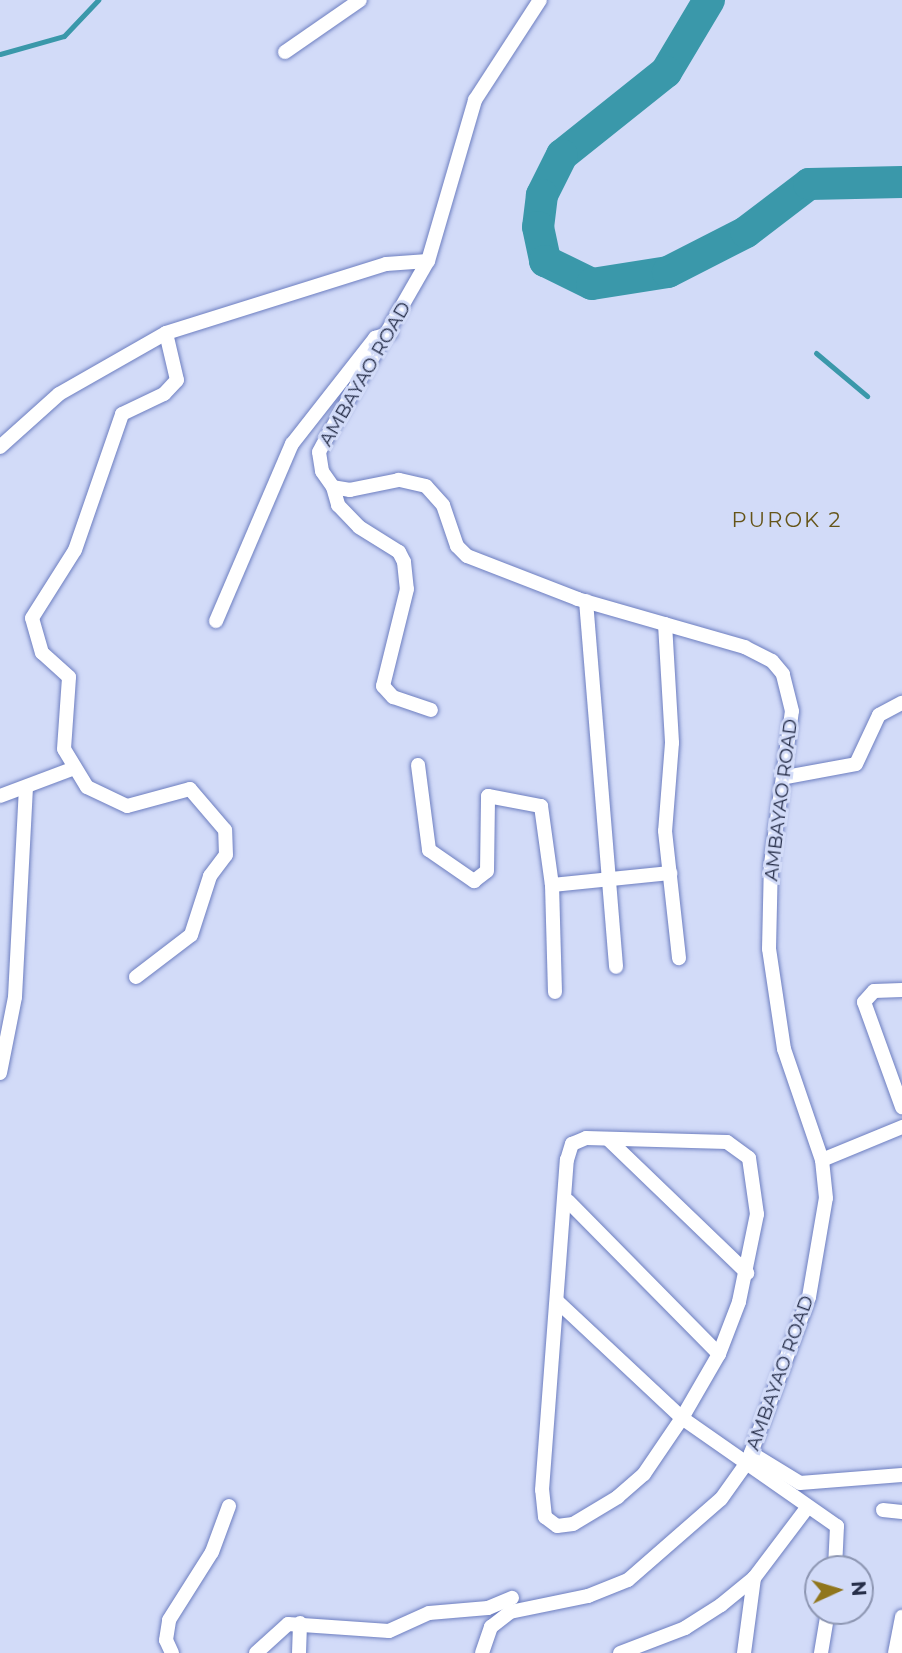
<!DOCTYPE html>
<style>
body{margin:0}
#map{position:relative;width:902px;height:1653px;overflow:hidden;background:#d2dbf8;font-family:Montserrat,sans-serif}
div>[style]{position:absolute}
.stream>*{height:5px;margin:-2.5px;padding:0 2.5px;transform-origin:2.5px;border-radius:2.5px;background:#3a98aa}
.river>*{height:32px;margin:-16px;padding:0 16px;transform-origin:16px;border-radius:16px;background:#3a98aa}
.roads{filter:drop-shadow(0 0 2px #6d7ec0) drop-shadow(0 0 2px #6d7ec0)}
.minor>*{height:14px;margin:-7px;padding:0 7px;transform-origin:7px;border-radius:7px;background:#fff}
span{translate:-50% -50%;white-space:nowrap;text-align:center;line-height:1.15;-webkit-text-stroke:6px #d2dbf8;paint-order:stroke}
.street-label{font-size:19px;color:#262e49}
.neighbourhood-label{font-size:21px;color:#655418;letter-spacing:2px}
.north{position:absolute;left:804px;top:1555px;width:70px;height:70px;box-sizing:border-box;background:#d2dbf8;border:2px solid #8d96b2;border-radius:50%;rotate:86deg;font-size:19px;font-weight:700;line-height:28px;text-align:center;color:#262e49}
.north::after{content:'';display:block;margin:auto;width:24px;height:32px;background:#90761c;clip-path:polygon(50% 0,100% 100%,50% 72%,0 100%)}
</style>
<div id="map">
<div class="stream">
<div style="left:0;top:54px;width:66px;rotate:-15.7deg"></div>
<div style="left:64px;top:36px;width:50px;rotate:-46.6deg"></div>
<div style="left:816px;top:353px;width:67px;rotate:40.1deg"></div>
</div>
<div class="river">
<div style="left:709px;top:0;width:84px;rotate:120.8deg"></div>
<div style="left:666px;top:72px;width:133px;rotate:141.4deg"></div>
<div style="left:562px;top:155px;width:45px;rotate:116.6deg"></div>
<div style="left:542px;top:195px;width:32px;rotate:97deg"></div>
<div style="left:538px;top:227px;width:35px;rotate:78deg"></div>
<div style="left:545px;top:261px;width:52px;rotate:26.1deg"></div>
<div style="left:592px;top:284px;width:77px;rotate:-9deg"></div>
<div style="left:668px;top:272px;width:88px;rotate:-27.1deg"></div>
<div style="left:746px;top:232px;width:79px;rotate:-37.3deg"></div>
<div style="left:809px;top:184px;width:93px;rotate:-1.2deg"></div>
</div>
<div class="roads">
<div class="minor">
<div style="left:285px;top:52px;width:91px;rotate:-34.7deg"></div>
<div style="left:0;top:447px;width:79px;rotate:-41.9deg"></div>
<div style="left:59px;top:394px;width:123px;rotate:-29.7deg"></div>
<div style="left:166px;top:333px;width:231px;rotate:-17.4deg"></div>
<div style="left:386px;top:264px;width:42px;rotate:-4.1deg"></div>
<div style="left:333px;top:487px;width:19px;rotate:74deg"></div>
<div style="left:338px;top:505px;width:30px;rotate:46deg"></div>
<div style="left:359px;top:527px;width:47px;rotate:32deg"></div>
<div style="left:399px;top:552px;width:11px;rotate:63deg"></div>
<div style="left:404px;top:562px;width:27px;rotate:84deg"></div>
<div style="left:407px;top:589px;width:100px;rotate:103.9deg"></div>
<div style="left:383px;top:686px;width:15px;rotate:48deg"></div>
<div style="left:393px;top:697px;width:40px;rotate:18.9deg"></div>
<div style="left:586px;top:601px;width:367px;rotate:85.3deg"></div>
<div style="left:216px;top:621px;width:193px;rotate:-66.8deg"></div>
<div style="left:292px;top:444px;width:135px;rotate:-51.9deg"></div>
<div style="left:375px;top:338px;width:16px;rotate:-18deg"></div>
<div style="left:665px;top:624px;width:119px;rotate:86.6deg"></div>
<div style="left:672px;top:743px;width:88px;rotate:94.5deg"></div>
<div style="left:665px;top:831px;width:128px;rotate:83.7deg"></div>
<div style="left:418px;top:765px;width:86px;rotate:82.6deg"></div>
<div style="left:429px;top:850px;width:55px;rotate:34.6deg"></div>
<div style="left:474px;top:881px;width:16px;rotate:-38deg"></div>
<div style="left:487px;top:871px;width:75px;rotate:-89.2deg"></div>
<div style="left:488px;top:796px;width:54px;rotate:10.7deg"></div>
<div style="left:541px;top:806px;width:80px;rotate:82.1deg"></div>
<div style="left:552px;top:885px;width:107px;rotate:88.4deg"></div>
<div style="left:786px;top:777px;width:71px;rotate:-10.5deg"></div>
<div style="left:856px;top:764px;width:54px;rotate:-64.9deg"></div>
<div style="left:879px;top:715px;width:26px;rotate:-28deg"></div>
<div style="left:0;top:796px;width:77px;rotate:-20.6deg"></div>
<div style="left:552px;top:885px;width:119px;rotate:-5.8deg"></div>
<div style="left:136px;top:977px;width:69px;rotate:-37.4deg"></div>
<div style="left:191px;top:935px;width:62px;rotate:-72.1deg"></div>
<div style="left:210px;top:876px;width:26px;rotate:-53deg"></div>
<div style="left:226px;top:855px;width:25px;rotate:-92deg"></div>
<div style="left:225px;top:830px;width:54px;rotate:-130.5deg"></div>
<div style="left:190px;top:789px;width:65px;rotate:164.9deg"></div>
<div style="left:127px;top:806px;width:44px;rotate:-154.6deg"></div>
<div style="left:87px;top:787px;width:44px;rotate:-121.2deg"></div>
<div style="left:64px;top:749px;width:72px;rotate:-86deg"></div>
<div style="left:69px;top:677px;width:36px;rotate:-138deg"></div>
<div style="left:42px;top:653px;width:36px;rotate:-106deg"></div>
<div style="left:32px;top:618px;width:80px;rotate:-57.7deg"></div>
<div style="left:75px;top:550px;width:144px;rotate:-70.9deg"></div>
<div style="left:122px;top:414px;width:47px;rotate:-25.5deg"></div>
<div style="left:164px;top:394px;width:19px;rotate:-47deg"></div>
<div style="left:177px;top:380px;width:48px;rotate:-103.2deg"></div>
<div style="left:902px;top:990px;width:28px;rotate:178deg"></div>
<div style="left:874px;top:991px;width:15px;rotate:132deg"></div>
<div style="left:864px;top:1002px;width:112px;rotate:70.1deg"></div>
<div style="left:0;top:1073px;width:77px;rotate:-78.8deg"></div>
<div style="left:15px;top:997px;width:207px;rotate:-87deg"></div>
<div style="left:586px;top:1138px;width:141px;rotate:1.6deg"></div>
<div style="left:727px;top:1142px;width:27px;rotate:36deg"></div>
<div style="left:749px;top:1158px;width:57px;rotate:81.9deg"></div>
<div style="left:757px;top:1214px;width:90px;rotate:101.6deg"></div>
<div style="left:739px;top:1302px;width:56px;rotate:111deg"></div>
<div style="left:719px;top:1354px;width:74px;rotate:120deg"></div>
<div style="left:682px;top:1418px;width:68px;rotate:124.2deg"></div>
<div style="left:644px;top:1474px;width:35px;rotate:139deg"></div>
<div style="left:618px;top:1497px;width:52px;rotate:149deg"></div>
<div style="left:573px;top:1524px;width:16px;rotate:173deg"></div>
<div style="left:557px;top:1526px;width:15px;rotate:-143deg"></div>
<div style="left:545px;top:1517px;width:27px;rotate:-96deg"></div>
<div style="left:542px;top:1490px;width:331px;rotate:-85.7deg"></div>
<div style="left:567px;top:1160px;width:17px;rotate:-73deg"></div>
<div style="left:572px;top:1144px;width:15px;rotate:-23deg"></div>
<div style="left:609px;top:1140px;width:192px;rotate:43.9deg"></div>
<div style="left:822px;top:1160px;width:87px;rotate:-22.4deg"></div>
<div style="left:568px;top:1201px;width:215px;rotate:45.4deg"></div>
<div style="left:557px;top:1301px;width:171px;rotate:43.1deg"></div>
<div style="left:682px;top:1418px;width:189px;rotate:34.9deg"></div>
<div style="left:837px;top:1526px;width:43px;rotate:92.7deg"></div>
<div style="left:751px;top:1453px;width:57px;rotate:31.5deg"></div>
<div style="left:800px;top:1483px;width:102px;rotate:-4.5deg"></div>
<div style="left:883px;top:1510px;width:19px;rotate:6deg"></div>
<div style="left:172px;top:1653px;width:14px;rotate:-115deg"></div>
<div style="left:166px;top:1640px;width:20px;rotate:-81deg"></div>
<div style="left:169px;top:1620px;width:80px;rotate:-57.7deg"></div>
<div style="left:212px;top:1552px;width:49px;rotate:-69.7deg"></div>
<div style="left:256px;top:1653px;width:43px;rotate:-42.2deg"></div>
<div style="left:288px;top:1624px;width:101px;rotate:4deg"></div>
<div style="left:389px;top:1631px;width:44px;rotate:-24.2deg"></div>
<div style="left:429px;top:1613px;width:59px;rotate:-4.8deg"></div>
<div style="left:488px;top:1608px;width:26px;rotate:-23deg"></div>
<div style="left:299px;top:1653px;width:30px;rotate:-88deg"></div>
<div style="left:482px;top:1653px;width:28px;rotate:-71deg"></div>
<div style="left:491px;top:1627px;width:24px;rotate:-38deg"></div>
<div style="left:510px;top:1612px;width:80px;rotate:-11.6deg"></div>
<div style="left:588px;top:1596px;width:43px;rotate:-21.8deg"></div>
<div style="left:628px;top:1580px;width:123px;rotate:-41.1deg"></div>
<div style="left:721px;top:1499px;width:47px;rotate:-54.6deg"></div>
<div style="left:748px;top:1461px;width:175px;rotate:-69.6deg"></div>
<div style="left:809px;top:1297px;width:100px;rotate:-80.3deg"></div>
<div style="left:826px;top:1198px;width:38px;rotate:-96deg"></div>
<div style="left:822px;top:1160px;width:117px;rotate:-108.9deg"></div>
<div style="left:784px;top:1049px;width:101px;rotate:-98.5deg"></div>
<div style="left:769px;top:949px;width:85px;rotate:-88.7deg"></div>
<div style="left:771px;top:864px;width:154px;rotate:-82.2deg"></div>
<div style="left:792px;top:711px;width:38px;rotate:-104deg"></div>
<div style="left:783px;top:674px;width:17px;rotate:-130deg"></div>
<div style="left:772px;top:661px;width:30px;rotate:-153deg"></div>
<div style="left:745px;top:647px;width:174px;rotate:-164deg"></div>
<div style="left:578px;top:599px;width:119px;rotate:-158.8deg"></div>
<div style="left:467px;top:556px;width:14px;rotate:-135deg"></div>
<div style="left:457px;top:546px;width:43px;rotate:-108.9deg"></div>
<div style="left:443px;top:505px;width:25px;rotate:-132deg"></div>
<div style="left:426px;top:486px;width:28px;rotate:-167deg"></div>
<div style="left:399px;top:480px;width:50px;rotate:168.5deg"></div>
<div style="left:350px;top:490px;width:17px;rotate:-170deg"></div>
<div style="left:333px;top:487px;width:19px;rotate:-125deg"></div>
<div style="left:322px;top:471px;width:19px;rotate:-99deg"></div>
<div style="left:319px;top:452px;width:17px;rotate:-62deg"></div>
<div style="left:327px;top:437px;width:203px;rotate:-60.2deg"></div>
<div style="left:428px;top:261px;width:168px;rotate:-73.7deg"></div>
<div style="left:475px;top:100px;width:119px;rotate:-57deg"></div>
<div style="left:620px;top:1653px;width:70px;rotate:-21deg"></div>
<div style="left:685px;top:1628px;width:43px;rotate:-32.6deg"></div>
<div style="left:721px;top:1605px;width:43px;rotate:-39.3deg"></div>
<div style="left:754px;top:1578px;width:88px;rotate:-52.9deg"></div>
<div style="left:744px;top:1653px;width:76px;rotate:-82.4deg"></div>
<div style="left:821px;top:1653px;width:43px;rotate:-80.5deg"></div>
<div style="left:895px;top:1653px;width:37px;rotate:-79deg"></div>
</div>
</div>
<div class="street-label">
<span style="left:365px;top:374px;rotate:-60deg">AMBAYAO ROAD</span>
<span style="left:781px;top:800px;rotate:-83deg">AMBAYAO ROAD</span>
<span style="left:780px;top:1373px;rotate:-70deg">AMBAYAO ROAD</span>
</div>
<div class="neighbourhood-label">
<span style="left:787px;top:520px">PUROK 2</span>
</div>
<div class="north">N</div>
</div>
